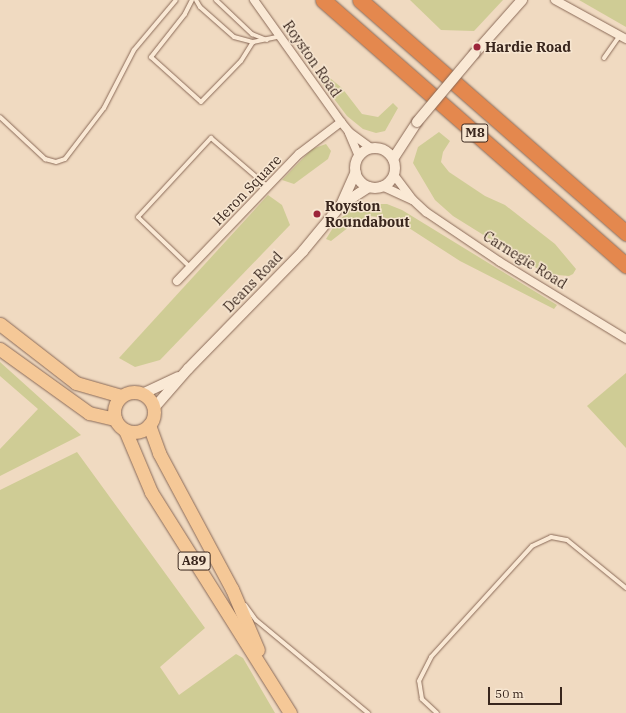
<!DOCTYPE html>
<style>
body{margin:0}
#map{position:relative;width:626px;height:713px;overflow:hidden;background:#f0dac1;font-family:"IBM Plex Serif",serif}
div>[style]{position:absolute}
.green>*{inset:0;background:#cfcc95}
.roads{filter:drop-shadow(0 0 1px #8a6a58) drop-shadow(0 0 1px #8a6a58)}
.service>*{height:4px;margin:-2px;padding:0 2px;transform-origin:2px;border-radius:2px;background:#fae9d5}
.minor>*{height:8px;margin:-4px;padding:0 4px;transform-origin:4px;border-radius:4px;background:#fae9d5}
.tertiary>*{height:10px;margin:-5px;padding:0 5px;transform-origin:5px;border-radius:5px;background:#fae9d5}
.tertiary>.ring{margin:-5px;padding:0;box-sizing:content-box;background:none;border:10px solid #fae9d5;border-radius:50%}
.primary>*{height:13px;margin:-6.5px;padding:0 6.5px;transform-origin:6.5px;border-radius:6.5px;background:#f5c897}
.primary>.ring{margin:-6.5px;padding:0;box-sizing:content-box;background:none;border:13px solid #f5c897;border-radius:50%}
.motorway>*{height:15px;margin:-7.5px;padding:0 7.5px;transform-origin:7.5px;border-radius:7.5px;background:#e4884e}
.bridges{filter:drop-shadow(0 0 1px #8a6a58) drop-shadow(0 0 1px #8a6a58)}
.tertiary-bridge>*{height:10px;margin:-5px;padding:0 5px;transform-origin:5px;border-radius:5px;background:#fae9d5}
.dots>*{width:11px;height:11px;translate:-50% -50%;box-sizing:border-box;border:2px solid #f7e6d1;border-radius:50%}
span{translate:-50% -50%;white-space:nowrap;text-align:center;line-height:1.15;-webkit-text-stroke:3px #f7e6d1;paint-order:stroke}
.shield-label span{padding:1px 3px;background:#f7e6d1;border:1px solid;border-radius:3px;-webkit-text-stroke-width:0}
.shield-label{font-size:13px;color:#39261d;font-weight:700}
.poi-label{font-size:14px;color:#39261d;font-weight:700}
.left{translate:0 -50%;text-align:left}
.street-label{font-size:14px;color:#39261d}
.scale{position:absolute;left:488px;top:687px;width:74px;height:18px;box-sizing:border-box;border:2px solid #39261d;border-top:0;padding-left:5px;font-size:12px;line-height:14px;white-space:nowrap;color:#39261d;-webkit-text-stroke:3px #f7e6d1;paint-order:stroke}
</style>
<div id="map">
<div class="green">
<div style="clip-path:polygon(410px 0,503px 0,474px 31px,441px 30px)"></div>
<div style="clip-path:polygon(579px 0,626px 0,626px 27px)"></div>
<div style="clip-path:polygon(324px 73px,342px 88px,362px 114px,378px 117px,393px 103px,398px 108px,385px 131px,376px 133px,363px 129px,347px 116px,319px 79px)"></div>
<div style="clip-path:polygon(439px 132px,450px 141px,443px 152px,441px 162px,449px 172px,485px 196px,505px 205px,555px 244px,576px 269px,573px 274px,569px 276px,546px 274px,453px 216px,435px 200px,413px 163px,418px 147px)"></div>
<div style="clip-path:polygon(326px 144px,331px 151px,328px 159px,294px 184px,282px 180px,312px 149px)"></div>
<div style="clip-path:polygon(268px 195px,282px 205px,290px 225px,160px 360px,135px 367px,119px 358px)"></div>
<div style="clip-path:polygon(365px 204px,387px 204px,402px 210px,557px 305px,554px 309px,460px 261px,395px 219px,369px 216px,354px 223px,331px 241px,326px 239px,336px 223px,350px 210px)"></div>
<div style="clip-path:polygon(0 362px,81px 435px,0 476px,0 449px,38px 409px,0 376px)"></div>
<div style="clip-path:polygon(626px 373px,626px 448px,587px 406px)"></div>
<div style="clip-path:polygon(77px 452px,205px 628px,160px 667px,179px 695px,236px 654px,243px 658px,275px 713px,0 713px,0 490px)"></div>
</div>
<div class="roads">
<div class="service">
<div style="left:192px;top:0;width:16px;rotate:117deg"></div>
<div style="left:185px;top:14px;width:55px;rotate:128.3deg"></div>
<div style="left:151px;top:57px;width:67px;rotate:42deg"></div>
<div style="left:201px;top:102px;width:57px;rotate:-45.7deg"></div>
<div style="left:241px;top:61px;width:22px;rotate:-58deg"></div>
<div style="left:196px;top:0;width:8px;rotate:60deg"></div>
<div style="left:200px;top:7px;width:45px;rotate:41.4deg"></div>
<div style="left:234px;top:37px;width:20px;rotate:15deg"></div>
<div style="left:253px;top:42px;width:29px;rotate:-12deg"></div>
<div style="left:216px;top:0;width:50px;rotate:43.4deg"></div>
<div style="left:252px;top:34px;width:16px;rotate:22deg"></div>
<div style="left:604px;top:58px;width:28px;rotate:-55deg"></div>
<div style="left:0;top:117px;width:62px;rotate:43deg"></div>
<div style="left:45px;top:159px;width:11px;rotate:15deg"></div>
<div style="left:56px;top:162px;width:9px;rotate:-18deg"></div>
<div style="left:65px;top:159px;width:64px;rotate:-52.6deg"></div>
<div style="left:104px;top:108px;width:65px;rotate:-62.7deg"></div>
<div style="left:134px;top:50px;width:65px;rotate:-50deg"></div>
<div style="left:190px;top:267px;width:72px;rotate:-136.1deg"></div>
<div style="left:138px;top:217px;width:108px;rotate:-47.3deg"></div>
<div style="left:211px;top:138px;width:74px;rotate:40.6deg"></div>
<div style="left:245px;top:605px;width:19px;rotate:54deg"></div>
<div style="left:256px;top:620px;width:146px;rotate:39.7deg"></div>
<div style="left:437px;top:713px;width:21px;rotate:-137deg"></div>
<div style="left:422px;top:699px;width:18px;rotate:-99deg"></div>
<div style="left:419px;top:681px;width:27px;rotate:-63deg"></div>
<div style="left:431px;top:657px;width:150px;rotate:-47.7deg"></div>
<div style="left:532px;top:546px;width:21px;rotate:-25deg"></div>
<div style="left:551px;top:537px;width:16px;rotate:11deg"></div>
<div style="left:567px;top:540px;width:76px;rotate:39.1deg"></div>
</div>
<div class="minor">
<div style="left:254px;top:0;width:150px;rotate:54.5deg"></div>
<div style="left:341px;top:122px;width:13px;rotate:51deg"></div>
<div style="left:349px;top:132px;width:27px;rotate:36deg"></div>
<div style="left:555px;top:0;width:81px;rotate:28.8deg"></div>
<div style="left:349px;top:133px;width:25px;rotate:67deg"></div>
<div style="left:394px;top:175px;width:31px;rotate:53deg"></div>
<div style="left:413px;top:200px;width:18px;rotate:43deg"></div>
<div style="left:426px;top:212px;width:89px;rotate:34deg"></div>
<div style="left:500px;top:262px;width:148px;rotate:31.4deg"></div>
<div style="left:382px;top:186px;width:33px;rotate:25deg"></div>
<div style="left:177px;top:281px;width:176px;rotate:-46.2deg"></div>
<div style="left:299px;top:154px;width:53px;rotate:-37.3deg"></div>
</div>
<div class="tertiary">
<div style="left:475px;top:53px;width:71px;rotate:-48.4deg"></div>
<div class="ring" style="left:355px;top:148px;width:30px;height:30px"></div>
<div style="left:393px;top:159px;width:44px;rotate:-57deg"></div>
<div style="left:341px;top:205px;width:33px;rotate:-33deg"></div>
<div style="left:142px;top:394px;width:40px;rotate:-25deg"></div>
<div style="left:154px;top:408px;width:52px;rotate:-48.9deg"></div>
<div style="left:188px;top:369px;width:165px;rotate:-45.7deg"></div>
<div style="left:303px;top:251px;width:60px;rotate:-50.4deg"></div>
<div style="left:341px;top:205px;width:36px;rotate:-66deg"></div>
</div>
<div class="primary">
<div style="left:0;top:324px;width:96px;rotate:37.8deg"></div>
<div style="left:76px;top:383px;width:47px;rotate:16.1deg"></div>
<div style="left:0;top:349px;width:110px;rotate:35.7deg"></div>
<div style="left:89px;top:413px;width:27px;rotate:13deg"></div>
<div class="ring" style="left:114px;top:392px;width:27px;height:27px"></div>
<div style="left:149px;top:425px;width:30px;rotate:70deg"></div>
<div style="left:159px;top:453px;width:154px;rotate:61.8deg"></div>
<div style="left:232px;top:589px;width:66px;rotate:66.9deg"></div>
<div style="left:125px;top:430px;width:67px;rotate:67.2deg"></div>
<div style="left:151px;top:492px;width:261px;rotate:57.8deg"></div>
</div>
<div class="motorway">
<div style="left:323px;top:0;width:403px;rotate:41.2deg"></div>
<div style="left:360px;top:0;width:354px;rotate:41.2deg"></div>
</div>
</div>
<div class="bridges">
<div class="tertiary-bridge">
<div style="left:417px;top:122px;width:90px;rotate:-50deg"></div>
</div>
</div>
<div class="dots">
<div style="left:477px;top:47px;background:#9c253a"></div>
<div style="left:317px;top:214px;background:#9c253a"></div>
</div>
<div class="shield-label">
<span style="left:475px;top:133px">M8</span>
<span style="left:194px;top:561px">A89</span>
</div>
<div class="poi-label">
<span class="left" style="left:485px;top:47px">Hardie Road</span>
<span class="left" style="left:325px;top:214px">Royston<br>Roundabout</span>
</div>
<div class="street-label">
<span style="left:312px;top:59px;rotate:55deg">Royston Road</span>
<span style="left:247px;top:190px;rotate:-46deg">Heron Square</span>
<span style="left:525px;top:260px;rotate:32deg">Carnegie Road</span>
<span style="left:253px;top:282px;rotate:-46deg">Deans Road</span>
</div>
<div class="scale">50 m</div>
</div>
